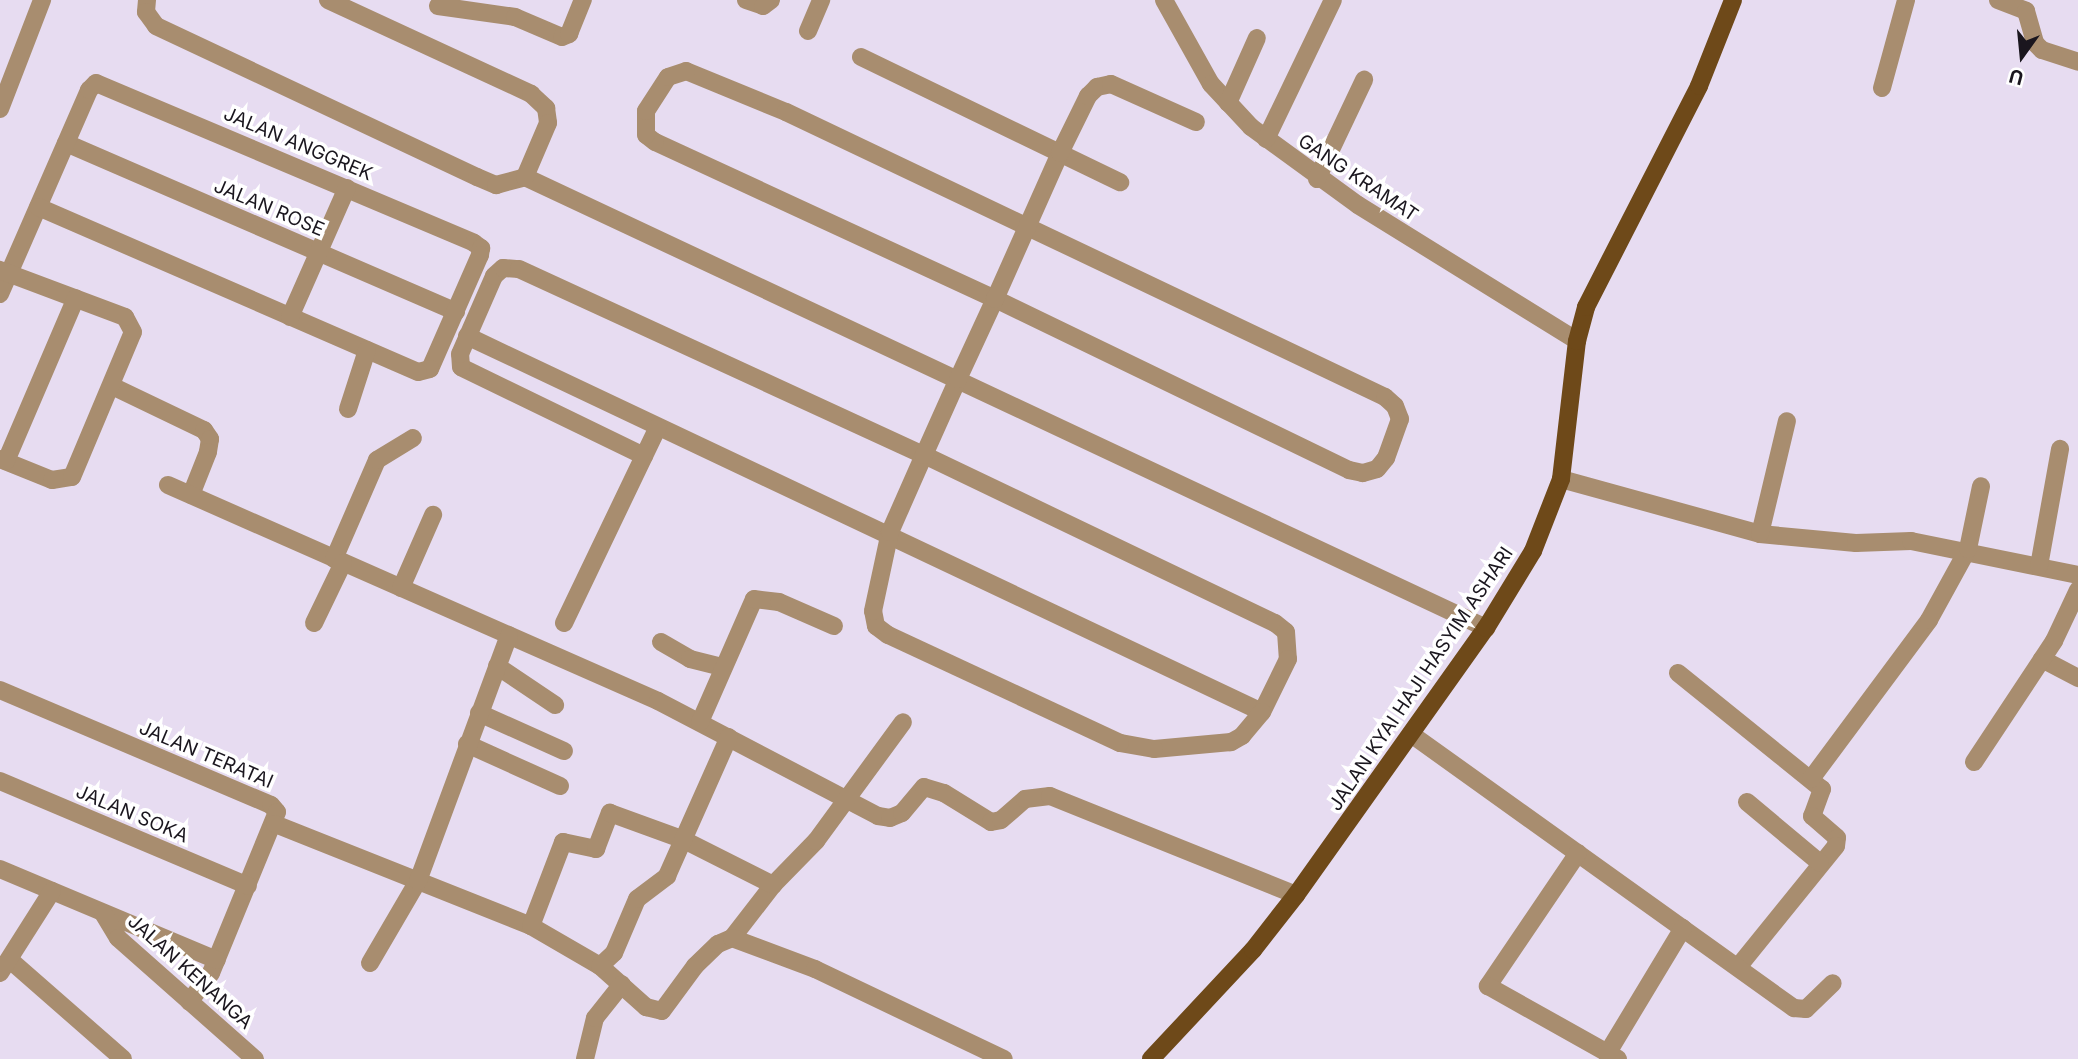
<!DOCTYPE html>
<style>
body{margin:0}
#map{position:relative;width:2078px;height:1059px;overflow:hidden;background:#e7dcf1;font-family:Inter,sans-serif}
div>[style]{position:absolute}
.street>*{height:18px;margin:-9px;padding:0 9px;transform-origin:9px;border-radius:9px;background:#a88d6f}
.primary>*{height:18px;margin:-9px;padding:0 9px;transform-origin:9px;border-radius:9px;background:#6e4919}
span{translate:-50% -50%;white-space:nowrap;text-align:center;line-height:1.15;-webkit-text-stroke:7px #fff;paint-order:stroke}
.street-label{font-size:19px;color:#1a161e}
.north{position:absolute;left:1987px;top:21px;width:70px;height:70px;-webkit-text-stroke:5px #fff;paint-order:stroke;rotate:195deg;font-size:19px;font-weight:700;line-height:28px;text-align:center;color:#1a161e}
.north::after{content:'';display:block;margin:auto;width:24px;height:32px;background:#1a161e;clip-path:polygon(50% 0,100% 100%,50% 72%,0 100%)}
</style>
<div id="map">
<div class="street">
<div style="left:147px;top:0;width:12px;rotate:95deg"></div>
<div style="left:146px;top:12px;width:17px;rotate:54deg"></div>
<div style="left:156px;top:26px;width:355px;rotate:25.2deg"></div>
<div style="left:477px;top:177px;width:21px;rotate:23deg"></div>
<div style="left:496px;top:185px;width:30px;rotate:-15deg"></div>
<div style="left:525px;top:177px;width:1062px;rotate:25.14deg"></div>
<div style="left:328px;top:0;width:224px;rotate:24.8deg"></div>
<div style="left:531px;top:94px;width:21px;rotate:43deg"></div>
<div style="left:546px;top:108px;width:15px;rotate:82deg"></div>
<div style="left:548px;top:123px;width:59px;rotate:113.1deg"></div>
<div style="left:746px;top:0;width:18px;rotate:19deg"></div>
<div style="left:763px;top:6px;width:10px;rotate:-37deg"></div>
<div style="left:1164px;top:0;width:96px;rotate:60.8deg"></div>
<div style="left:1211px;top:84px;width:59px;rotate:47.1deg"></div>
<div style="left:1251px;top:127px;width:132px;rotate:36.1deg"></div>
<div style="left:1358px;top:205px;width:258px;rotate:31.8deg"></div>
<div style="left:1998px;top:0;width:30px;rotate:21deg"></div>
<div style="left:2026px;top:11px;width:33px;rotate:74deg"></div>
<div style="left:2035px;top:43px;width:10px;rotate:45deg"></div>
<div style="left:2042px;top:50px;width:38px;rotate:18deg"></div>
<div style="left:438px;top:6px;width:78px;rotate:8.1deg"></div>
<div style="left:515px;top:17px;width:51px;rotate:23.1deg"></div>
<div style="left:562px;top:37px;width:8px;rotate:-23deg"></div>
<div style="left:569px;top:34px;width:37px;rotate:-68deg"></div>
<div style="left:808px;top:31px;width:34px;rotate:-67deg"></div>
<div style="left:861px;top:57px;width:288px;rotate:25.8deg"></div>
<div style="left:686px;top:71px;width:108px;rotate:22.3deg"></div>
<div style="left:786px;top:112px;width:663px;rotate:25.44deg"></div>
<div style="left:1385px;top:397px;width:13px;rotate:42deg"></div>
<div style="left:1395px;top:406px;width:14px;rotate:69deg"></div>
<div style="left:1400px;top:419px;width:41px;rotate:109.7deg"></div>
<div style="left:1386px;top:458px;width:14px;rotate:129deg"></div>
<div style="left:1377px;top:469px;width:15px;rotate:164deg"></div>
<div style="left:1363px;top:473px;width:14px;rotate:-168deg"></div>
<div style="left:1349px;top:470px;width:393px;rotate:-154.2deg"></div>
<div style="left:995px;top:299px;width:374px;rotate:-155.2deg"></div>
<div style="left:655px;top:142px;width:11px;rotate:-142deg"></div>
<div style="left:646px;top:135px;width:24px;rotate:-90deg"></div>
<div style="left:646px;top:111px;width:40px;rotate:-57.1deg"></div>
<div style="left:668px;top:77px;width:19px;rotate:-18deg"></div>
<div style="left:1882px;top:88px;width:91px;rotate:-74.7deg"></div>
<div style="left:1228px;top:103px;width:71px;rotate:-66deg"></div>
<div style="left:0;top:109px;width:117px;rotate:-68.9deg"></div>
<div style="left:1266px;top:139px;width:154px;rotate:-64.3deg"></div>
<div style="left:66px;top:143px;width:425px;rotate:23.4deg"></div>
<div style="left:1317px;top:179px;width:110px;rotate:-64.6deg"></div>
<div style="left:0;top:294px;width:223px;rotate:-66.4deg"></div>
<div style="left:89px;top:90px;width:10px;rotate:-45deg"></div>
<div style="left:96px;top:83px;width:410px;rotate:22.9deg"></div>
<div style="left:474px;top:243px;width:9px;rotate:36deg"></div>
<div style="left:481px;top:248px;width:7px;rotate:98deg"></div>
<div style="left:480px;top:255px;width:124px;rotate:113.7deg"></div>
<div style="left:430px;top:369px;width:12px;rotate:166deg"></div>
<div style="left:418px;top:372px;width:414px;rotate:-156.5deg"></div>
<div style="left:290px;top:317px;width:141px;rotate:-66.2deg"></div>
<div style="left:467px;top:336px;width:879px;rotate:25.31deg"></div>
<div style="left:112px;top:386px;width:102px;rotate:25.6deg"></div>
<div style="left:204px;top:430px;width:11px;rotate:56deg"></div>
<div style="left:210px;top:439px;width:13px;rotate:99deg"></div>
<div style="left:208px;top:452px;width:46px;rotate:111.6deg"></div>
<div style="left:348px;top:409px;width:62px;rotate:-72.1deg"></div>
<div style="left:644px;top:456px;width:203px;rotate:-154.1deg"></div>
<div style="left:461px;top:367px;width:13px;rotate:-94deg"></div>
<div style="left:460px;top:354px;width:85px;rotate:-66.4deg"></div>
<div style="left:494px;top:276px;width:12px;rotate:-42deg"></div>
<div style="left:503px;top:268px;width:16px;rotate:4deg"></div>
<div style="left:519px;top:269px;width:446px;rotate:24.7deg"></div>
<div style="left:924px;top:455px;width:389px;rotate:25.6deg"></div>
<div style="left:1275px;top:623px;width:14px;rotate:39deg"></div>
<div style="left:1286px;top:632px;width:27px;rotate:86deg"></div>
<div style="left:1288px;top:659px;width:59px;rotate:116.1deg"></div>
<div style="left:1262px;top:712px;width:31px;rotate:130deg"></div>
<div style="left:1242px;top:736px;width:13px;rotate:151deg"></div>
<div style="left:1231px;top:742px;width:77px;rotate:174.8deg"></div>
<div style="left:1154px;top:749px;width:35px;rotate:-170deg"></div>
<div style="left:1120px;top:743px;width:256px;rotate:-155deg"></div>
<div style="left:888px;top:635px;width:15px;rotate:-143deg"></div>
<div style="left:876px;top:626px;width:15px;rotate:-101deg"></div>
<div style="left:873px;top:611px;width:81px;rotate:-77.9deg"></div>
<div style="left:890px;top:532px;width:84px;rotate:-66.2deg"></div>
<div style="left:924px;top:455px;width:83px;rotate:-65.9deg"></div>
<div style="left:958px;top:379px;width:88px;rotate:-65.2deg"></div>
<div style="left:995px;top:299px;width:160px;rotate:-66deg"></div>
<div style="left:1060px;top:153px;width:64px;rotate:-63.8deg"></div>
<div style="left:1088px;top:96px;width:13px;rotate:-45deg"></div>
<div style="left:1097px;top:87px;width:14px;rotate:-12deg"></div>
<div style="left:1111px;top:84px;width:93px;rotate:24.1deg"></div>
<div style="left:0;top:459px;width:56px;rotate:22deg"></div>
<div style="left:52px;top:480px;width:20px;rotate:-9deg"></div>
<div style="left:72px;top:477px;width:157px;rotate:-67.2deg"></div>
<div style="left:133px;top:332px;width:17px;rotate:-118deg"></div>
<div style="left:125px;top:317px;width:134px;rotate:-159.4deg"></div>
<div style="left:6px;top:461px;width:177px;rotate:-66.8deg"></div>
<div style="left:1561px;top:479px;width:206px;rotate:15.4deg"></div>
<div style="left:1760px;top:534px;width:96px;rotate:5.4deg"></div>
<div style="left:1856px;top:543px;width:55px;rotate:-2.1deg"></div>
<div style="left:1911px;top:541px;width:170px;rotate:11.5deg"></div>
<div style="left:168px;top:485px;width:535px;rotate:23.79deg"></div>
<div style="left:658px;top:701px;width:248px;rotate:27.6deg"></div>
<div style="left:878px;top:816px;width:12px;rotate:9deg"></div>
<div style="left:890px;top:818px;width:13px;rotate:-23deg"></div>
<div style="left:902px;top:813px;width:34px;rotate:-50deg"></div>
<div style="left:924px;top:787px;width:21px;rotate:17deg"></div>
<div style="left:944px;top:793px;width:55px;rotate:31.7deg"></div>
<div style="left:991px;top:822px;width:10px;rotate:-11deg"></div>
<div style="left:1001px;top:820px;width:32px;rotate:-41deg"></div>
<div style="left:1025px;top:799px;width:25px;rotate:-7deg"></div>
<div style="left:1050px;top:796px;width:265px;rotate:21.9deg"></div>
<div style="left:1760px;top:534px;width:116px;rotate:-76.6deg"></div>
<div style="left:334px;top:559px;width:108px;rotate:-66.5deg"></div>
<div style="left:377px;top:460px;width:42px;rotate:-31.4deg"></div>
<div style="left:2039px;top:566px;width:119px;rotate:-79.8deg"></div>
<div style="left:401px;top:588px;width:80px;rotate:-66.3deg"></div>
<div style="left:314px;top:623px;width:67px;rotate:-64.2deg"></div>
<div style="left:564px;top:623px;width:217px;rotate:-64.4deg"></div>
<div style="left:661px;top:642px;width:34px;rotate:30deg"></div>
<div style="left:690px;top:659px;width:34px;rotate:14deg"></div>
<div style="left:2042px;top:659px;width:41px;rotate:27.8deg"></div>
<div style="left:497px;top:666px;width:70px;rotate:33.9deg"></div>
<div style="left:1678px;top:673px;width:185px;rotate:38.9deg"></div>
<div style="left:1822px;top:789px;width:29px;rotate:110deg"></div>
<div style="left:1812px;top:816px;width:33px;rotate:41deg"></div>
<div style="left:1837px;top:838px;width:8px;rotate:97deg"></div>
<div style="left:1836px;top:846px;width:156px;rotate:129deg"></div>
<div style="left:0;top:690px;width:294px;rotate:23deg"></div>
<div style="left:271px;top:805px;width:9px;rotate:49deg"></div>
<div style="left:277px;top:812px;width:174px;rotate:112.3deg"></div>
<div style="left:211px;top:973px;width:36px;rotate:127deg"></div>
<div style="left:479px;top:713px;width:93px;rotate:24.1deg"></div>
<div style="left:700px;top:722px;width:134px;rotate:-66.3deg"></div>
<div style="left:754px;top:599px;width:25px;rotate:7deg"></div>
<div style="left:779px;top:602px;width:60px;rotate:23.6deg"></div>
<div style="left:1411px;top:734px;width:471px;rotate:35.6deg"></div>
<div style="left:1794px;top:1008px;width:12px;rotate:5deg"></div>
<div style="left:1806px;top:1009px;width:37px;rotate:-44deg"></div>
<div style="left:467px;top:744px;width:102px;rotate:24.3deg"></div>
<div style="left:1974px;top:762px;width:145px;rotate:-56.5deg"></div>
<div style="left:2054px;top:641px;width:56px;rotate:-64.8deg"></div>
<div style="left:1811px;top:779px;width:198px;rotate:-53.4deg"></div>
<div style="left:1929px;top:620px;width:81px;rotate:-61.2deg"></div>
<div style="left:1968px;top:549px;width:64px;rotate:-78.3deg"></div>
<div style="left:0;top:781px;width:269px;rotate:22.9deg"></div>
<div style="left:1747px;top:802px;width:95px;rotate:39.9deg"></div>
<div style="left:275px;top:824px;width:276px;rotate:21.7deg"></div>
<div style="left:531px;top:926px;width:80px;rotate:30.1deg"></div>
<div style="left:600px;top:966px;width:62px;rotate:41.7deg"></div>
<div style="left:646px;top:1007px;width:16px;rotate:14deg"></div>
<div style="left:662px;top:1011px;width:56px;rotate:-53.7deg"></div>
<div style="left:695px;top:966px;width:32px;rotate:-44deg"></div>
<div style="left:718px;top:944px;width:15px;rotate:-23deg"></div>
<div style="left:732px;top:938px;width:67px;rotate:-52.3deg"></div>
<div style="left:773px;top:885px;width:62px;rotate:-45.7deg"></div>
<div style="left:816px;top:841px;width:147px;rotate:-53.8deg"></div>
<div style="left:1578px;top:853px;width:161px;rotate:124.1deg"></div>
<div style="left:1488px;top:986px;width:149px;rotate:29.3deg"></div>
<div style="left:0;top:869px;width:235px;rotate:22.8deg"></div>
<div style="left:103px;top:913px;width:29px;rotate:59deg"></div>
<div style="left:118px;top:938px;width:183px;rotate:41.5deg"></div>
<div style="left:531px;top:926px;width:90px;rotate:-69.1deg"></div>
<div style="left:563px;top:842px;width:34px;rotate:12deg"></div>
<div style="left:596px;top:849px;width:39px;rotate:-69deg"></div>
<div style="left:610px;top:813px;width:79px;rotate:20deg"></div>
<div style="left:684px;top:840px;width:100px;rotate:26.8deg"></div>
<div style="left:732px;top:938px;width:89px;rotate:20.5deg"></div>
<div style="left:815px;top:969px;width:209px;rotate:25.5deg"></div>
<div style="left:10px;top:960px;width:150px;rotate:41.2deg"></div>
<div style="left:370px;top:963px;width:95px;rotate:-59.7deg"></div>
<div style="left:418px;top:881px;width:262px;rotate:-69.7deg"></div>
<div style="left:600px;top:966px;width:19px;rotate:-43deg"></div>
<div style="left:614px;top:953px;width:59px;rotate:-66.9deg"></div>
<div style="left:637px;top:899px;width:38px;rotate:-37deg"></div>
<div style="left:667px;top:876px;width:152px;rotate:-66deg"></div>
<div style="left:0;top:973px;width:97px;rotate:-57.6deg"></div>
<div style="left:1607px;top:1054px;width:147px;rotate:-58.9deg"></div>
<div style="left:585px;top:1059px;width:42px;rotate:-76.3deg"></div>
<div style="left:595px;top:1018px;width:43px;rotate:-51.5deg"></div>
</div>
<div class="primary">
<div style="left:1151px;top:1059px;width:149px;rotate:-46.9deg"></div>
<div style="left:1253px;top:950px;width:70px;rotate:-52deg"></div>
<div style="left:1296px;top:895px;width:328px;rotate:-54.6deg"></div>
<div style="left:1486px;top:628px;width:90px;rotate:-58.6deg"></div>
<div style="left:1533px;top:551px;width:77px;rotate:-68.7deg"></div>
<div style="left:1561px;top:479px;width:139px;rotate:-83.4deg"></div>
<div style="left:1577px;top:341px;width:35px;rotate:-75deg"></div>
<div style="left:1586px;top:307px;width:248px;rotate:-62.9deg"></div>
<div style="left:1699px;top:86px;width:92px;rotate:-68.4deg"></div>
</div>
<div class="street-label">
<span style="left:298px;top:144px;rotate:23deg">JALAN ANGGREK</span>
<span style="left:1358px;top:178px;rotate:34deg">GANG KRAMAT</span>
<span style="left:269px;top:208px;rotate:23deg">JALAN ROSE</span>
<span style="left:1421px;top:679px;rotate:-56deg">JALAN KYAI HAJI HASYIM ASHARI</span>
<span style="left:206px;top:755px;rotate:23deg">JALAN TERATAI</span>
<span style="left:132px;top:814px;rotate:23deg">JALAN SOKA</span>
<span style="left:190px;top:972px;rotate:42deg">JALAN KENANGA</span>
</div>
<div class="north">U</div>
</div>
